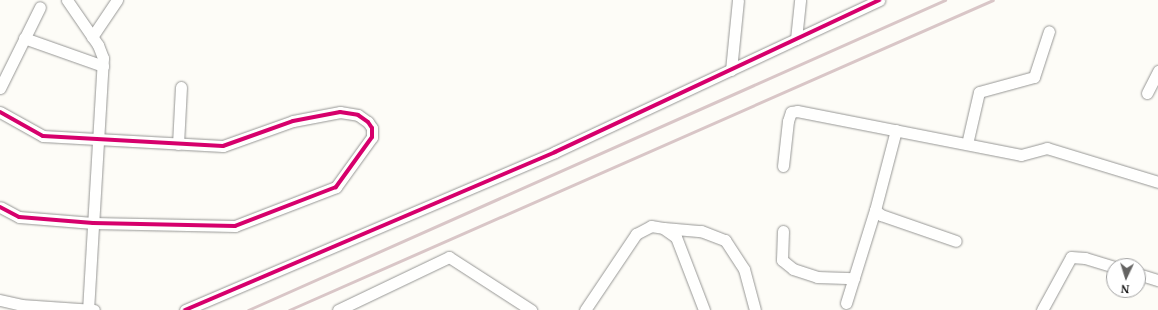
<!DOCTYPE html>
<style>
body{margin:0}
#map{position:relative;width:1158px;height:310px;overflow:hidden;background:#fdfcf7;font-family:"Noto Serif",serif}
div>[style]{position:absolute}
.roads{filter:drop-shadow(0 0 1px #979795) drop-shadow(0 0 1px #979795)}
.minor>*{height:11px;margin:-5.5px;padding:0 5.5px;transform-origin:5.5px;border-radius:5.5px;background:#fffffe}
.rail>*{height:3px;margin:-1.5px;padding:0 1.5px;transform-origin:1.5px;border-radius:1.5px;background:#d9c6c7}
.cycleway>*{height:4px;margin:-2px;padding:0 2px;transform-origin:2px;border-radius:2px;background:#d6006c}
span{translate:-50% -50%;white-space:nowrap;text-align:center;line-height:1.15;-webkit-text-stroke:4px #fff;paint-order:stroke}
.north{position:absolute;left:1106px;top:258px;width:40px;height:40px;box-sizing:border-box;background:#fff;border:1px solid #a0a0a0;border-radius:50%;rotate:184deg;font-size:11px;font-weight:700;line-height:16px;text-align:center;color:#111}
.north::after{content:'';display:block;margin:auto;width:14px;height:18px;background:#646362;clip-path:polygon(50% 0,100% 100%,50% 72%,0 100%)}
</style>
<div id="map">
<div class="roads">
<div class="minor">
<div style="left:67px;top:0;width:55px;rotate:55.4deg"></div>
<div style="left:98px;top:45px;width:14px;rotate:69deg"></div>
<div style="left:103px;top:58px;width:251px;rotate:93.4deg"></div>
<div style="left:92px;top:37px;width:45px;rotate:-56deg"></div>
<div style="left:24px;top:38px;width:84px;rotate:19.5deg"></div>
<div style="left:796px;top:39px;width:39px;rotate:-84deg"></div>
<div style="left:731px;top:70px;width:70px;rotate:-84.3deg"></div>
<div style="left:0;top:88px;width:90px;rotate:-63.7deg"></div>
<div style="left:1147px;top:93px;width:25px;rotate:-63deg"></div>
<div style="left:0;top:112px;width:49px;rotate:29.2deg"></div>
<div style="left:43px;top:136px;width:180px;rotate:3.2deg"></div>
<div style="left:223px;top:146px;width:74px;rotate:-19.7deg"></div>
<div style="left:293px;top:121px;width:48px;rotate:-10.8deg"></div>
<div style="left:340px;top:112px;width:18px;rotate:9deg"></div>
<div style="left:358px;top:115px;width:12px;rotate:35deg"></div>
<div style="left:368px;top:122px;width:7px;rotate:56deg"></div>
<div style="left:372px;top:128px;width:9px;rotate:90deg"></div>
<div style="left:372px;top:137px;width:62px;rotate:125.8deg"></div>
<div style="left:336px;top:187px;width:108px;rotate:158.9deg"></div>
<div style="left:235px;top:226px;width:142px;rotate:-178.8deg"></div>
<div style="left:93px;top:223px;width:74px;rotate:-175.4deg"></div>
<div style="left:19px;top:217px;width:21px;rotate:-152deg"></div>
<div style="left:896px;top:130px;width:83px;rotate:104.7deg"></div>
<div style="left:875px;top:210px;width:8px;rotate:40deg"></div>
<div style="left:881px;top:215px;width:79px;rotate:19.1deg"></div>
<div style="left:178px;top:144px;width:57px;rotate:-87deg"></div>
<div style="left:967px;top:144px;width:53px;rotate:-77deg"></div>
<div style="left:979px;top:92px;width:57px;rotate:-15.3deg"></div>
<div style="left:1034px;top:77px;width:48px;rotate:-71.9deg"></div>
<div style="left:783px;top:166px;width:45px;rotate:-83.7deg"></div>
<div style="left:788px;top:121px;width:9px;rotate:-72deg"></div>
<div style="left:791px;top:112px;width:6px;rotate:-9deg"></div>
<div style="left:797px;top:111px;width:228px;rotate:11.1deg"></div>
<div style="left:1021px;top:155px;width:27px;rotate:-15deg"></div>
<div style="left:1047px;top:148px;width:116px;rotate:17deg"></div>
<div style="left:664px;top:228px;width:37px;rotate:5deg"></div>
<div style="left:701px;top:231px;width:26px;rotate:21deg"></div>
<div style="left:725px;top:240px;width:35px;rotate:57deg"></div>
<div style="left:744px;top:269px;width:42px;rotate:75deg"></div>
<div style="left:783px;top:231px;width:29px;rotate:92deg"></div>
<div style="left:782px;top:260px;width:14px;rotate:39deg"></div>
<div style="left:793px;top:269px;width:25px;rotate:18deg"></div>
<div style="left:817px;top:277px;width:37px;rotate:2deg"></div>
<div style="left:1138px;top:274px;width:21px;rotate:17deg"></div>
<div style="left:0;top:300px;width:22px;rotate:13deg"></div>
<div style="left:21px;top:305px;width:73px;rotate:3.9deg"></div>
<div style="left:846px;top:303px;width:97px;rotate:-72.7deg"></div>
<div style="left:185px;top:310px;width:402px;rotate:-23.1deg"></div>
<div style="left:555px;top:152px;width:358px;rotate:-25.1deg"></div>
<div style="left:338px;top:310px;width:123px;rotate:-25.5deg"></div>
<div style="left:449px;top:257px;width:98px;rotate:32.9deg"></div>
<div style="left:585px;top:310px;width:92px;rotate:-56.1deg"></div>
<div style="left:636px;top:234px;width:17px;rotate:-28deg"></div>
<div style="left:651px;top:226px;width:12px;rotate:9deg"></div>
<div style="left:663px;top:228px;width:16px;rotate:35deg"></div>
<div style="left:676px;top:237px;width:78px;rotate:69deg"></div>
<div style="left:1042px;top:310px;width:60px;rotate:-61.3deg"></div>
<div style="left:1071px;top:257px;width:14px;rotate:4deg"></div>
<div style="left:1085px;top:258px;width:30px;rotate:17deg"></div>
</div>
</div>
<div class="rail">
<div style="left:248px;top:310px;width:763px;rotate:-23.98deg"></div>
<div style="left:289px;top:310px;width:769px;rotate:-23.77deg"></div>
</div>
<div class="cycleway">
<div style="left:0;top:112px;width:49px;rotate:29.2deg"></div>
<div style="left:43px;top:136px;width:180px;rotate:3.2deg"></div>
<div style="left:223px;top:146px;width:74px;rotate:-19.7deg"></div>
<div style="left:293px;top:121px;width:48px;rotate:-10.8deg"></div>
<div style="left:340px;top:112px;width:18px;rotate:9deg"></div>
<div style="left:358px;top:115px;width:12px;rotate:35deg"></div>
<div style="left:368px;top:122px;width:7px;rotate:56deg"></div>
<div style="left:372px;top:128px;width:9px;rotate:90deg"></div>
<div style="left:372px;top:137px;width:62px;rotate:125.8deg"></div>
<div style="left:336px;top:187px;width:108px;rotate:158.9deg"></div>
<div style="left:235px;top:226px;width:142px;rotate:-178.8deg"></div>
<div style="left:93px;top:223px;width:74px;rotate:-175.4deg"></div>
<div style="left:19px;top:217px;width:21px;rotate:-152deg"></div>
<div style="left:185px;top:310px;width:402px;rotate:-23.1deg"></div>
<div style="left:555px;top:152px;width:358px;rotate:-25.1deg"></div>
</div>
<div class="north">N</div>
</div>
